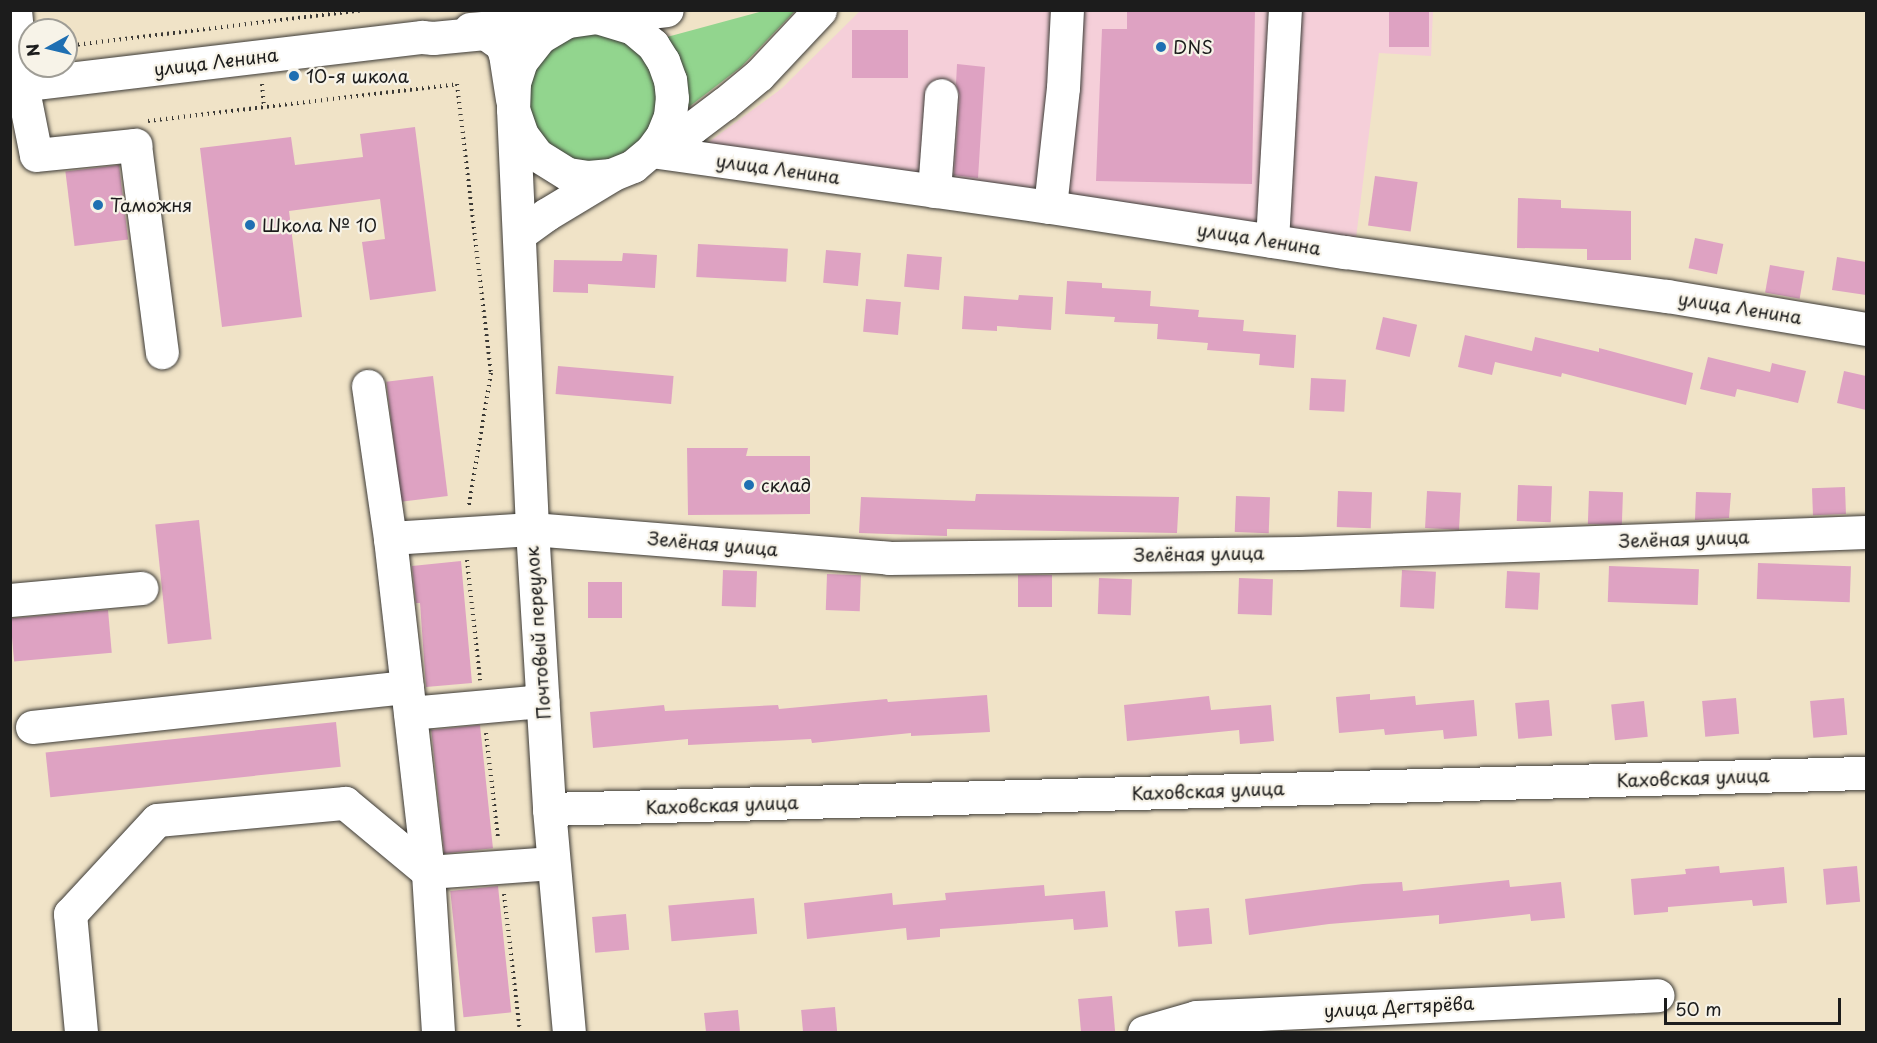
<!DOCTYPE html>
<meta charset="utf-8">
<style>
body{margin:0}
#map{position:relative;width:1877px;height:1043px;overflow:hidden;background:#f0e3c7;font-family:"Playpen Sans",sans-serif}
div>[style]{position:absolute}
.built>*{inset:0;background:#f5cfd9}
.green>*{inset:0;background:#92d58e}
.building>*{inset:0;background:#dea2c2;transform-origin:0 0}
.path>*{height:4px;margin-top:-2px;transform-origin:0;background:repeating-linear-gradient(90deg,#3c3a36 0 1.5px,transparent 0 6px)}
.roads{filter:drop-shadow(0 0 2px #3c3a36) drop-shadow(0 0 2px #3c3a36)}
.minor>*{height:33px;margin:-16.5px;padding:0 16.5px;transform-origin:16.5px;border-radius:16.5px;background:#fff}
.major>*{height:33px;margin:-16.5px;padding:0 16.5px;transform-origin:16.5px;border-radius:16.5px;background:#fff}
.dots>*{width:16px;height:16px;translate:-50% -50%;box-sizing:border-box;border:3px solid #f7f3e8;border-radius:50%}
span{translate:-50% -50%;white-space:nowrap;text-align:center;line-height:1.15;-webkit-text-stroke:4.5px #f7f3e8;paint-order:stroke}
.poi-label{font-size:18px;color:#1c1c1c}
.left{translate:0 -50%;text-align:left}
.street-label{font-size:18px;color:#1c1c1c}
.frame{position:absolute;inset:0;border:12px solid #1c1c1c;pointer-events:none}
.north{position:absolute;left:18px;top:18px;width:60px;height:60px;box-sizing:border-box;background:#f7f3e8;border:2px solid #9f9d96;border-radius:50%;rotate:262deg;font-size:16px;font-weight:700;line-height:24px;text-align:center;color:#1c1c1c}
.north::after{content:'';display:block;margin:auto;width:21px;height:27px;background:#1f6fb2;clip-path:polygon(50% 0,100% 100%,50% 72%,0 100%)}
.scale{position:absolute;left:1664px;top:998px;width:177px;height:27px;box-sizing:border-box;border:3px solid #1c1c1c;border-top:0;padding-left:8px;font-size:18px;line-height:21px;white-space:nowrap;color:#1c1c1c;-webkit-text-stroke:4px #f7f3e8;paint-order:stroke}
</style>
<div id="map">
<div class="built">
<div style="clip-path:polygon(860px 11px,1433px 11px,1431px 56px,1379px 53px,1356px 238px,698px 150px,781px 89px)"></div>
</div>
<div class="green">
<div style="clip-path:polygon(763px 11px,795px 11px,741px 67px,677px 116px,667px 37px)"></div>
<div style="clip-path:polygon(596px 29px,630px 40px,659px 78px,654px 133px,598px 169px,545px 151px,522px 98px,546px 46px)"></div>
</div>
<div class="building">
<div style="clip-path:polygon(1127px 10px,1255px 10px,1252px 184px,1096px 181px,1102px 29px,1127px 29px)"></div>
<div style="left:1389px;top:10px;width:40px;height:37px"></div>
<div style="left:852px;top:30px;width:56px;height:48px"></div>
<div style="clip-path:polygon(957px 64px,985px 67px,978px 178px,954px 175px,960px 96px,956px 84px)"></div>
<div style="clip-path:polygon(415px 127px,436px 291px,370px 300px,362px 242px,385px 239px,380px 199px,289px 211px,302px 317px,222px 327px,200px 148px,291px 137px,295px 165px,363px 157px,360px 134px)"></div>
<div style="left:119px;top:165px;width:75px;height:54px;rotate:83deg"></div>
<div style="left:1375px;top:176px;width:43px;height:50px;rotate:8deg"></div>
<div style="clip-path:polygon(1518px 198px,1561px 200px,1561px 208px,1631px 211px,1631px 260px,1587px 260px,1587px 249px,1517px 248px)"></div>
<div style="left:1695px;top:238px;width:29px;height:31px;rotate:12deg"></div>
<div style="left:698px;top:244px;width:90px;height:33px;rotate:3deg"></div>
<div style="left:826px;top:250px;width:35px;height:33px;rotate:5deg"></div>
<div style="clip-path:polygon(623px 253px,657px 255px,655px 288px,588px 284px,588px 293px,553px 292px,554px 260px,622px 261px)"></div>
<div style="left:907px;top:254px;width:35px;height:33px;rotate:5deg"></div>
<div style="clip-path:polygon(1837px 257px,1866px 262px,1866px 295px,1832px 290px)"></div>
<div style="left:1770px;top:265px;width:35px;height:28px;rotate:10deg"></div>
<div style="clip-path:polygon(1067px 281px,1102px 283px,1102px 288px,1151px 291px,1150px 306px,1199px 310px,1198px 317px,1244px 320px,1243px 331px,1296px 335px,1294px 368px,1259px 365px,1260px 354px,1207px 350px,1208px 343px,1157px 339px,1158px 324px,1114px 322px,1115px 317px,1065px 314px)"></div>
<div style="clip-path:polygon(1019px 295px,1053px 297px,1051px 330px,997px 326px,997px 331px,962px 329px,964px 296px,1018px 300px)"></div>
<div style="left:866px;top:299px;width:35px;height:33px;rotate:5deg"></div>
<div style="left:1383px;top:317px;width:35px;height:33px;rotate:13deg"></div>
<div style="clip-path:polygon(1465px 335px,1532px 351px,1535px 337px,1599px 352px,1599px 348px,1693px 373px,1686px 405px,1562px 373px,1561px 377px,1495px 362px,1492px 375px,1458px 367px)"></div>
<div style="clip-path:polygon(1708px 357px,1770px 372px,1772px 363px,1806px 371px,1798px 403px,1737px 389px,1735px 397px,1700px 389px)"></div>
<div style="left:558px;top:366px;width:116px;height:28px;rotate:5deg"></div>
<div style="clip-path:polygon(1844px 371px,1866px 376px,1866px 410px,1837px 403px)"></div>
<div style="left:433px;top:376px;width:121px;height:47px;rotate:83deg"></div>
<div style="left:1311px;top:378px;width:35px;height:32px;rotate:3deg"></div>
<div style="clip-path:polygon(687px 448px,748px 448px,746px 456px,810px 456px,810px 514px,688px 515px)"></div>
<div style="left:1518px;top:485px;width:34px;height:36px;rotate:2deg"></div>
<div style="left:1845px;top:487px;width:27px;height:33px;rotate:88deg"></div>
<div style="left:1338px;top:491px;width:34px;height:36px;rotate:2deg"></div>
<div style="left:1427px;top:491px;width:34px;height:37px;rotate:3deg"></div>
<div style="left:1589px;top:491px;width:34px;height:33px;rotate:2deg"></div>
<div style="clip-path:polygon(1696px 492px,1731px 493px,1729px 518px,1695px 520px)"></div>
<div style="clip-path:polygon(976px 494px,1179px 497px,1177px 533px,947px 529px,947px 536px,859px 533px,861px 497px,975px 501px)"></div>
<div style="left:1236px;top:496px;width:34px;height:36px;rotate:2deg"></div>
<div style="left:199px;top:520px;width:120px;height:44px;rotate:84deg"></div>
<div style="clip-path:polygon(461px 561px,472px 683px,426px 687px,420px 603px,416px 603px,412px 566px)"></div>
<div style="left:1758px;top:563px;width:93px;height:36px;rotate:2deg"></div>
<div style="left:1609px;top:566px;width:90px;height:36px;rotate:2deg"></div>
<div style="left:723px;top:570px;width:34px;height:36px;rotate:2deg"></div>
<div style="left:1402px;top:570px;width:34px;height:37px;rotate:3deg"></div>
<div style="left:1507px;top:571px;width:33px;height:37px;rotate:3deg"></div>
<div style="left:827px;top:574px;width:34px;height:36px;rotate:2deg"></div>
<div style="left:1018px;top:575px;width:34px;height:32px"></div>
<div style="left:1099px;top:578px;width:33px;height:36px;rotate:2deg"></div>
<div style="left:1239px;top:578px;width:34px;height:36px;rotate:2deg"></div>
<div style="left:588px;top:582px;width:34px;height:36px"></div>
<div style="left:108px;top:610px;width:43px;height:98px;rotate:85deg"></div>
<div style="clip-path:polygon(1370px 694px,1370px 700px,1415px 696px,1416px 705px,1474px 700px,1477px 736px,1444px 739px,1443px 730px,1385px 735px,1384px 729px,1339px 733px,1336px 697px)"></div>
<div style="clip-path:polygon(987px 695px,990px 732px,911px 736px,911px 733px,812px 743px,811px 739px,688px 745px,688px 739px,593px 748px,590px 712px,664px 705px,665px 711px,778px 705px,779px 709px,887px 699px,888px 702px)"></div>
<div style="clip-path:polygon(1209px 696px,1211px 710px,1271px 705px,1274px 741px,1240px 744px,1239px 730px,1127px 741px,1124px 705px)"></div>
<div style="left:1736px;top:698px;width:36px;height:34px;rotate:85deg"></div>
<div style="left:1844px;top:698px;width:37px;height:34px;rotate:85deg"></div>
<div style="left:1549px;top:700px;width:36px;height:34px;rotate:85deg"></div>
<div style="left:1644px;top:701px;width:36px;height:33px;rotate:84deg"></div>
<div style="left:336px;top:722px;width:45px;height:292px;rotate:84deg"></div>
<div style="left:480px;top:725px;width:124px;height:49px;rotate:84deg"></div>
<div style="clip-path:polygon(1719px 866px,1720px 873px,1784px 867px,1787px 903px,1753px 906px,1752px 900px,1668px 907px,1668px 912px,1634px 915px,1631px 879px,1686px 874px,1685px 869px)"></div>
<div style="left:1857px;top:866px;width:36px;height:34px;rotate:85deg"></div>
<div style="clip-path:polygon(1509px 880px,1510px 887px,1561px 882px,1565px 918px,1531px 921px,1530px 914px,1439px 924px,1439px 915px,1329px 924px,1249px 935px,1245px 899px,1363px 884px,1402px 882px,1403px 891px)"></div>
<div style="clip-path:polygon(1044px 885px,1045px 896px,1105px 891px,1108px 927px,1074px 930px,1073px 919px,940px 929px,940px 937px,907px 940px,906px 928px,807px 939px,804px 903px,892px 893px,893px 905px,946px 900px,945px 893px)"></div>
<div style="left:498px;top:886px;width:127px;height:48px;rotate:84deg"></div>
<div style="left:754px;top:898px;width:36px;height:86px;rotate:85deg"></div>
<div style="left:1209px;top:908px;width:36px;height:34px;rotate:85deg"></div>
<div style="left:626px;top:914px;width:36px;height:34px;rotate:85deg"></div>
<div style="left:1112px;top:996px;width:36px;height:34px;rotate:85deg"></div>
<div style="left:835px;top:1007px;width:25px;height:34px;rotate:85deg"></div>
<div style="clip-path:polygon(738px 1010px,740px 1032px,706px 1032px,704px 1013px)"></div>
</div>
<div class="path">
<div style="left:66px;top:46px;width:300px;rotate:-6.9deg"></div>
<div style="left:262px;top:84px;width:23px;rotate:85deg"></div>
<div style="left:148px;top:121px;width:311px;rotate:-6.8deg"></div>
<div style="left:457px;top:84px;width:291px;rotate:83.3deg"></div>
<div style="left:491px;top:373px;width:134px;rotate:99.5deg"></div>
<div style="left:467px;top:560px;width:121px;rotate:83.8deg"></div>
<div style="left:486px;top:733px;width:106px;rotate:83.5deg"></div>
<div style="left:504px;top:894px;width:139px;rotate:83.4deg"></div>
</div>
<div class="roads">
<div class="minor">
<div style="left:15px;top:10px;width:75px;rotate:84.7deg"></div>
<div style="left:22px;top:85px;width:71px;rotate:78.7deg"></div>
<div style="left:36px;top:155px;width:100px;rotate:-5.8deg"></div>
<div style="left:135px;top:145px;width:209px;rotate:82.6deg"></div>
<div style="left:470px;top:29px;width:97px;rotate:-4.7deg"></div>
<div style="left:10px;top:86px;width:415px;rotate:-6.8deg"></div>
<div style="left:422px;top:37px;width:11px;rotate:5deg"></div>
<div style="left:433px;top:38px;width:52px;rotate:-5.5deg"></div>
<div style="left:485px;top:33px;width:19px;rotate:35deg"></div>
<div style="left:501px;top:44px;width:11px;rotate:68deg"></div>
<div style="left:505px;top:54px;width:46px;rotate:81.2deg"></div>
<div style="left:651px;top:151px;width:403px;rotate:8deg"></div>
<div style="left:1050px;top:207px;width:298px;rotate:8.7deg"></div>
<div style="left:1345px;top:252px;width:325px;rotate:7.8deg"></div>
<div style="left:1667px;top:296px;width:202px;rotate:9.4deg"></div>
<div style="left:934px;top:191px;width:96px;rotate:-85.8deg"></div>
<div style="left:1050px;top:207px;width:120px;rotate:-83.8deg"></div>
<div style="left:1063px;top:88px;width:78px;rotate:-87.1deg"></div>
<div style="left:1272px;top:241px;width:231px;rotate:-86.8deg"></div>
<div style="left:368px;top:386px;width:154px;rotate:81.8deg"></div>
<div style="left:10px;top:600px;width:132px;rotate:-5.2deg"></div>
<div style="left:410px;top:713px;width:133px;rotate:-5.2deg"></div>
<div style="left:32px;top:727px;width:377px;rotate:-6.1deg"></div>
<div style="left:549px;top:809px;width:1317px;rotate:-1.57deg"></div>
<div style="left:81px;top:1032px;width:119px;rotate:-95.3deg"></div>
<div style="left:70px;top:914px;width:128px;rotate:-47.2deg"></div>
<div style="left:157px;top:820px;width:189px;rotate:-5.2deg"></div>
<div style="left:345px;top:803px;width:108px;rotate:39.7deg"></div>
<div style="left:428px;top:872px;width:125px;rotate:-4.1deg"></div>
<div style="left:438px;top:1032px;width:160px;rotate:-93.6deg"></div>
<div style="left:428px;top:872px;width:336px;rotate:-96.5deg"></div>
<div style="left:390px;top:538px;width:142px;rotate:-3.6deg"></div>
<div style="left:532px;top:529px;width:358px;rotate:4.6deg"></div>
<div style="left:889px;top:558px;width:410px;rotate:-0.7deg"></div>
<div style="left:1299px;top:553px;width:567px;rotate:-2.12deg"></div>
<div style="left:1144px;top:1032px;width:54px;rotate:-16.1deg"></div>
<div style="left:1196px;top:1017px;width:462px;rotate:-2.7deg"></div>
</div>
<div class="major">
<div style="left:606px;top:17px;width:61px;rotate:-6.5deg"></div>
<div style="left:513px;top:109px;width:420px;rotate:87.4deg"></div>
<div style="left:532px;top:529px;width:281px;rotate:86.5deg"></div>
<div style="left:549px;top:809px;width:224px;rotate:84.9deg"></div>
<div style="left:651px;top:151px;width:19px;rotate:-54deg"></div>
<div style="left:662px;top:136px;width:22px;rotate:-68deg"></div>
<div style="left:670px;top:116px;width:18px;rotate:-84deg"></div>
<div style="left:672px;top:98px;width:18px;rotate:-96deg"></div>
<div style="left:670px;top:80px;width:20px;rotate:-110deg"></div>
<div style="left:663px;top:61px;width:19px;rotate:-122deg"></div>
<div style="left:653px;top:45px;width:26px;rotate:-140deg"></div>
<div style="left:633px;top:28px;width:38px;rotate:-163deg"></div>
<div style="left:597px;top:17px;width:30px;rotate:172deg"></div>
<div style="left:567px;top:21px;width:31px;rotate:149deg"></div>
<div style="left:540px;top:37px;width:31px;rotate:128deg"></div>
<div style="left:521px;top:61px;width:23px;rotate:108deg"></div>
<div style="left:514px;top:83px;width:26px;rotate:92deg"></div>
<div style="left:513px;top:109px;width:28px;rotate:71deg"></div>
<div style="left:522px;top:135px;width:25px;rotate:53deg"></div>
<div style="left:537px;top:155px;width:36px;rotate:32deg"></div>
<div style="left:568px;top:174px;width:20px;rotate:9deg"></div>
<div style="left:588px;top:177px;width:23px;rotate:-5deg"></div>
<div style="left:611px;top:175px;width:24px;rotate:-22deg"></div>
<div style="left:633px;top:166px;width:23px;rotate:-40deg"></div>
<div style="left:651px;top:151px;width:48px;rotate:-29.7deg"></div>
<div style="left:693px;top:127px;width:39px;rotate:-37deg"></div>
<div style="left:724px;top:104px;width:45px;rotate:-39.6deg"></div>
<div style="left:759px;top:75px;width:89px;rotate:-46.8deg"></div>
<div style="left:521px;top:233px;width:32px;rotate:-36deg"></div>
<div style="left:547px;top:214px;width:74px;rotate:-31.1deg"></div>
</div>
</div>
<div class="dots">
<div style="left:1161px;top:47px;background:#1f6fb2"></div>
<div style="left:294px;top:76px;background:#1f6fb2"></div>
<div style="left:98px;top:205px;background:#1f6fb2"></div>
<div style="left:250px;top:225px;background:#1f6fb2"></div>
<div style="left:749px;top:485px;background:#1f6fb2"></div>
</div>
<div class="poi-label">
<span class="left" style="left:1173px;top:47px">DNS</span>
<span class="left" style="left:306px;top:76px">10-я школа</span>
<span class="left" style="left:110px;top:205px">Таможня</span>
<span class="left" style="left:262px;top:225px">Школа № 10</span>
<span class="left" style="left:761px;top:485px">склад</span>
</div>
<div class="street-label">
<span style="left:216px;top:62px;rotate:-7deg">улица Ленина</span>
<span style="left:778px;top:169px;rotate:8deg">улица Ленина</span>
<span style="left:1259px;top:239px;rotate:9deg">улица Ленина</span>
<span style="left:1740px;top:308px;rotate:9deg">улица Ленина</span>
<span style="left:1684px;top:539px;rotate:-2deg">Зелёная улица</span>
<span style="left:713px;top:544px;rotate:5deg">Зелёная улица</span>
<span style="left:1199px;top:554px;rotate:-1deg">Зелёная улица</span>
<span style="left:538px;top:633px;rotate:-94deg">Почтовый переулок</span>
<span style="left:1693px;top:778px;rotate:-2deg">Каховская улица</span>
<span style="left:1208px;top:791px;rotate:-2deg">Каховская улица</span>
<span style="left:722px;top:805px;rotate:-2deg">Каховская улица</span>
<span style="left:1399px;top:1007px;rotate:-3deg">улица Дегтярёва</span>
</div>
<div class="frame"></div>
<div class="north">N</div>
<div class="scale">50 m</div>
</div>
